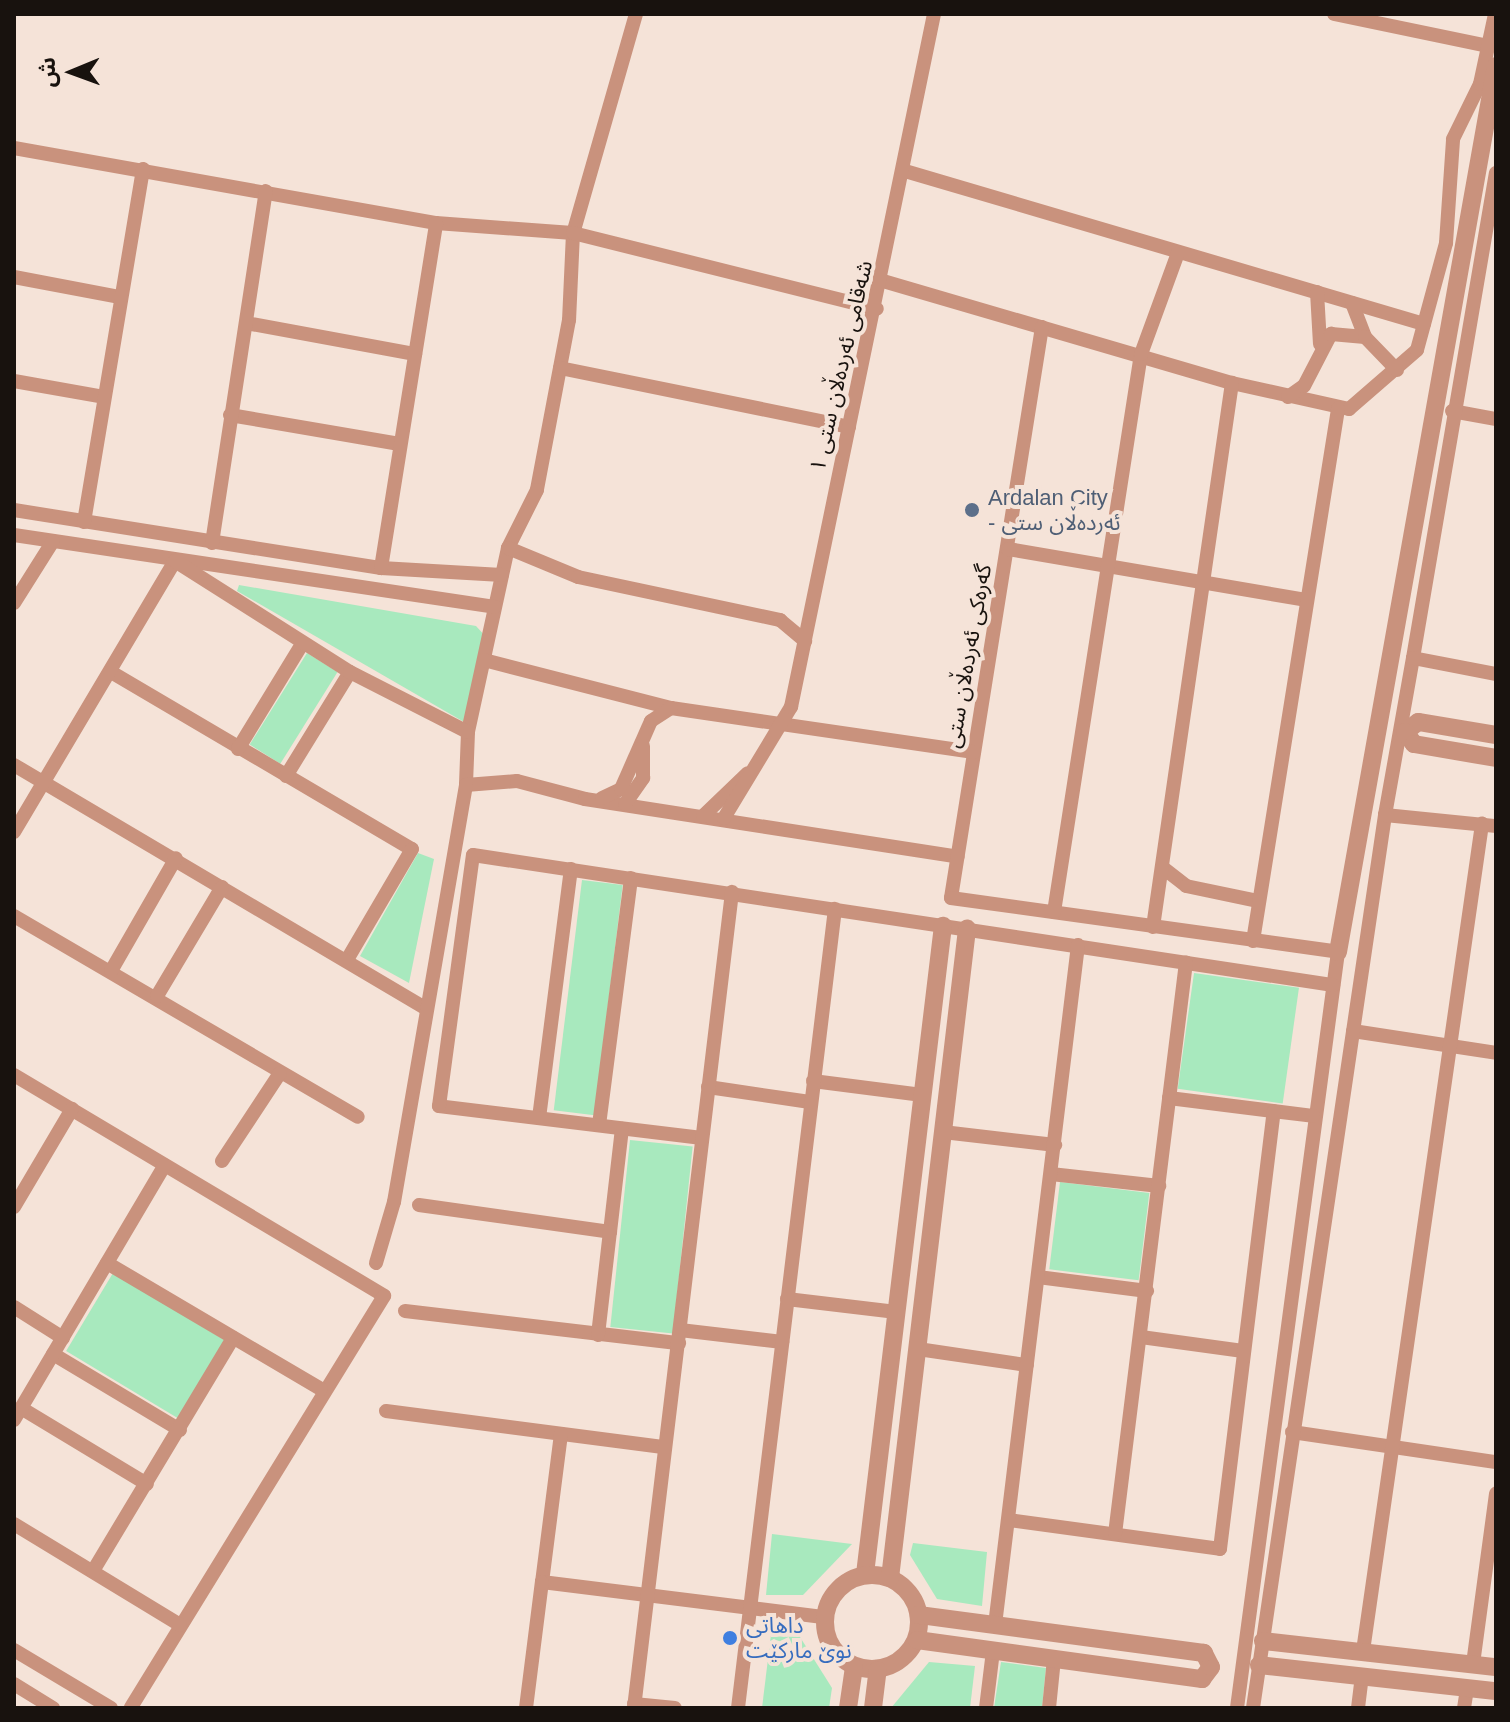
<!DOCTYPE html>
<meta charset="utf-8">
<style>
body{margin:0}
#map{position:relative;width:1510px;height:1722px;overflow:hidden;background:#f5e3d8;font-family:Helvetica,"Noto Sans Arabic",sans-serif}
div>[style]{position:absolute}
.green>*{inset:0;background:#a8e9be;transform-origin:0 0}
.minor>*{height:14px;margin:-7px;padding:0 7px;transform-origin:7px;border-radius:7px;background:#c9927d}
.tertiary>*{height:18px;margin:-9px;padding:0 9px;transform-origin:9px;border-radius:9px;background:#c9927d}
.tertiary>.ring{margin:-9px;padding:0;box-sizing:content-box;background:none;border:18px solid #c9927d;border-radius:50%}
.dots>*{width:22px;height:22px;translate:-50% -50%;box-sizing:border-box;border:4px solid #f5e3d8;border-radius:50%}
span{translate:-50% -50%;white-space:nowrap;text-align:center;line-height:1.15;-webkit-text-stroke:8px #f5e3d8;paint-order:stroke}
.street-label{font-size:22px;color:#18120e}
.service-label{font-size:22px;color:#4e5e75}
.left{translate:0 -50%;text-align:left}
.shop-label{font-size:22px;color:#366cbe}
.frame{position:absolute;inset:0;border:16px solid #18120e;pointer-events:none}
.north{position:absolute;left:32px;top:32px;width:80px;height:80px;-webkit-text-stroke:6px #f5e3d8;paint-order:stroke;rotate:269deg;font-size:22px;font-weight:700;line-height:32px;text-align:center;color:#18120e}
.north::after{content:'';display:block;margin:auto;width:28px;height:36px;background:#18120e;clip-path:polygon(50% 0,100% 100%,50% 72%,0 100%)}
</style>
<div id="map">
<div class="green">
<div style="clip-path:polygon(239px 585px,476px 626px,487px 638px,471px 726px,237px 591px)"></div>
<div style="left:307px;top:653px;width:36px;height:108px;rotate:32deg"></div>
<div style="clip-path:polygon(418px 853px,434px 859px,409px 983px,360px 956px)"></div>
<div style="left:582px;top:880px;width:41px;height:232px;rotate:7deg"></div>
<div style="left:1194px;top:973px;width:106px;height:117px;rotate:8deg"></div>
<div style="left:630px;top:1140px;width:63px;height:188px;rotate:6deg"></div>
<div style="left:1060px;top:1182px;width:90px;height:88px;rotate:7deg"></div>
<div style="left:113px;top:1273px;width:130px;height:91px;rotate:31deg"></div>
<div style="clip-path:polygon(772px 1534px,852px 1544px,803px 1595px,766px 1595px)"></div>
<div style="clip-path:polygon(913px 1543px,987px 1552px,982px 1606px,937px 1599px,910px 1555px)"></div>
<div style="clip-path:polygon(772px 1626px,795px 1629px,832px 1688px,829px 1708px,762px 1708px)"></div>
<div style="clip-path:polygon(929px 1662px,975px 1666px,970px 1708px,891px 1708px)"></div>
<div style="clip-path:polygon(1001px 1662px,1046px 1668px,1042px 1708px,994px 1708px)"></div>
</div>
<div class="minor">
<div style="left:636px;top:14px;width:228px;rotate:106deg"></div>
<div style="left:573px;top:233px;width:87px;rotate:92.6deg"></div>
<div style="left:569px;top:320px;width:173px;rotate:100.7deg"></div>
<div style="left:537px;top:490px;width:65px;rotate:116.6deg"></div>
<div style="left:508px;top:548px;width:188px;rotate:102.3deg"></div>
<div style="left:468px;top:732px;width:53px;rotate:92.2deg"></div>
<div style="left:466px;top:785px;width:51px;rotate:-4.5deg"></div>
<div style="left:517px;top:781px;width:70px;rotate:14.8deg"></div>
<div style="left:585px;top:799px;width:377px;rotate:8.8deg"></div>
<div style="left:1334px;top:14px;width:158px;rotate:11.7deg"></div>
<div style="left:14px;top:148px;width:429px;rotate:10.1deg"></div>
<div style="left:436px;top:223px;width:137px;rotate:4.2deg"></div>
<div style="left:573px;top:233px;width:313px;rotate:14deg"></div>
<div style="left:905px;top:171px;width:541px;rotate:16.43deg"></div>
<div style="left:14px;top:277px;width:108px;rotate:10.7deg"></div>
<div style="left:883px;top:281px;width:364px;rotate:16.3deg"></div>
<div style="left:1232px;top:383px;width:120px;rotate:12.5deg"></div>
<div style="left:1349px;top:409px;width:90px;rotate:-40.9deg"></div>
<div style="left:1417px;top:350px;width:111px;rotate:-74.8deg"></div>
<div style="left:1446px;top:243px;width:104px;rotate:-86.1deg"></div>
<div style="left:1453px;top:139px;width:61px;rotate:-63.9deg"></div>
<div style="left:1480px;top:84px;width:72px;rotate:-77.9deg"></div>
<div style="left:1317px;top:292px;width:52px;rotate:86.7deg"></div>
<div style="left:1352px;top:303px;width:36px;rotate:69deg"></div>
<div style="left:246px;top:323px;width:172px;rotate:10.4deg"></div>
<div style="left:1042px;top:327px;width:578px;rotate:99.06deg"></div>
<div style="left:951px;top:898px;width:391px;rotate:7.9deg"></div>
<div style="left:1338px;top:952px;width:763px;rotate:97.61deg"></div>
<div style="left:560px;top:368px;width:295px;rotate:11.5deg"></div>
<div style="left:14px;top:381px;width:91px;rotate:10.1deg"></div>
<div style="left:1288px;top:397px;width:19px;rotate:-35deg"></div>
<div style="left:1304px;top:386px;width:59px;rotate:-62.6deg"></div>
<div style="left:1331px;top:334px;width:34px;rotate:5deg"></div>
<div style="left:1365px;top:337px;width:46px;rotate:45.9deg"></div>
<div style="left:1452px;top:411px;width:45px;rotate:10.3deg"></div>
<div style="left:230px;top:415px;width:172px;rotate:9.7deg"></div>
<div style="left:14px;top:510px;width:372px;rotate:9deg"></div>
<div style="left:381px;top:568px;width:121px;rotate:3.3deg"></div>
<div style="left:84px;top:522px;width:358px;rotate:-80.5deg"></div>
<div style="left:14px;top:535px;width:486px;rotate:8.5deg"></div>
<div style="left:212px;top:543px;width:356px;rotate:-81.3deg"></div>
<div style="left:508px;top:548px;width:76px;rotate:22.5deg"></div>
<div style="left:578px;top:577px;width:207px;rotate:12deg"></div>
<div style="left:780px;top:620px;width:33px;rotate:40deg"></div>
<div style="left:1008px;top:549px;width:302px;rotate:9.7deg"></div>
<div style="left:381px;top:568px;width:349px;rotate:-80.9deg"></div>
<div style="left:14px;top:603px;width:73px;rotate:-57.8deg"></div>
<div style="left:1413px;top:658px;width:492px;rotate:-80.3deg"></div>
<div style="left:484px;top:660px;width:193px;rotate:14.4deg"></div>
<div style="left:671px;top:708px;width:306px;rotate:8.3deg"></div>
<div style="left:111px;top:672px;width:349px;rotate:30.5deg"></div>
<div style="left:412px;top:849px;width:129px;rotate:120.4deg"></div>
<div style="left:238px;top:749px;width:123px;rotate:-58.6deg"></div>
<div style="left:14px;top:765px;width:479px;rotate:30.6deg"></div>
<div style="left:286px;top:776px;width:122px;rotate:-58.4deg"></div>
<div style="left:602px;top:798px;width:21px;rotate:-25deg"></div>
<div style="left:621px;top:789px;width:74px;rotate:-66.2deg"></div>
<div style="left:651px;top:721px;width:24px;rotate:-33deg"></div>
<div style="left:625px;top:804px;width:32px;rotate:-55deg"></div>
<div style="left:643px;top:778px;width:32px;rotate:-90deg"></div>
<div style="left:1385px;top:815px;width:159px;rotate:-79.9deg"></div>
<div style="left:1413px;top:658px;width:85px;rotate:10.9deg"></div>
<div style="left:703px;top:816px;width:62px;rotate:-43.7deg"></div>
<div style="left:724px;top:818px;width:130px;rotate:-58.9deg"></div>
<div style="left:791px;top:707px;width:708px;rotate:-78.34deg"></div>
<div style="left:14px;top:832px;width:315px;rotate:-59.3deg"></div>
<div style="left:175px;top:561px;width:207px;rotate:32.4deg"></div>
<div style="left:350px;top:672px;width:132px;rotate:27deg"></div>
<div style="left:1162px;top:867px;width:31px;rotate:38deg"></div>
<div style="left:1186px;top:886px;width:74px;rotate:11.8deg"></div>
<div style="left:1054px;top:912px;width:565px;rotate:-81.14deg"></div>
<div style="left:1141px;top:354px;width:108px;rotate:-69.9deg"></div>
<div style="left:14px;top:916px;width:398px;rotate:30.3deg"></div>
<div style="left:1153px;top:927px;width:550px;rotate:-81.74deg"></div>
<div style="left:1253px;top:941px;width:539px;rotate:-80.92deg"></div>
<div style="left:111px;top:971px;width:130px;rotate:-60.1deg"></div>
<div style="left:157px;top:996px;width:127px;rotate:-59.2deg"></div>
<div style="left:1353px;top:1031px;width:145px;rotate:8.7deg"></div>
<div style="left:14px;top:1075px;width:431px;rotate:30.8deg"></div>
<div style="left:384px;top:1296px;width:483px;rotate:121.6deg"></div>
<div style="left:813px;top:1081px;width:110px;rotate:7.3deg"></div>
<div style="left:708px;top:1087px;width:103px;rotate:8.4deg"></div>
<div style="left:1169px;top:1098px;width:145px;rotate:7.1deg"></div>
<div style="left:539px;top:1118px;width:251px;rotate:-82.7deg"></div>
<div style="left:599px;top:1125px;width:249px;rotate:-82.6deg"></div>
<div style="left:943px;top:1132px;width:113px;rotate:6.6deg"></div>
<div style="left:702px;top:1138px;width:265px;rotate:-173.1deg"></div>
<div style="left:439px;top:1106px;width:253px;rotate:-82.3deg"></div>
<div style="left:473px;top:855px;width:870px;rotate:8.6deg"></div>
<div style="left:222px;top:1161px;width:105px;rotate:-56.6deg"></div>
<div style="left:1051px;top:1174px;width:109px;rotate:6.3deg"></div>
<div style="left:419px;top:1205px;width:193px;rotate:8deg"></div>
<div style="left:610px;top:1232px;width:104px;rotate:-83.4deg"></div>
<div style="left:14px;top:1207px;width:114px;rotate:-59.4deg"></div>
<div style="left:107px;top:1263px;width:248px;rotate:30.5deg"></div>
<div style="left:376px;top:1263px;width:64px;rotate:-73.6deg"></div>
<div style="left:394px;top:1202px;width:423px;rotate:-80.2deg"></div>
<div style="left:1038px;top:1277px;width:110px;rotate:7.3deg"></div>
<div style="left:787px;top:1299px;width:110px;rotate:6.8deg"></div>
<div style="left:14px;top:1307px;width:58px;rotate:32.3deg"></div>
<div style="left:405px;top:1311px;width:276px;rotate:6.7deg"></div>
<div style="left:680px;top:1330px;width:103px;rotate:6.7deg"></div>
<div style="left:598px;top:1335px;width:104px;rotate:-83.4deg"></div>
<div style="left:1141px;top:1337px;width:103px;rotate:7.8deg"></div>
<div style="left:918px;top:1349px;width:110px;rotate:8.4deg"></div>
<div style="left:53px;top:1354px;width:148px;rotate:30.9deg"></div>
<div style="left:21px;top:1408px;width:147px;rotate:31.1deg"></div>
<div style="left:386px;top:1411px;width:281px;rotate:7.4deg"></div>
<div style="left:14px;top:1420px;width:296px;rotate:-59.4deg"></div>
<div style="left:1292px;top:1432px;width:206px;rotate:8.4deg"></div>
<div style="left:561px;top:1434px;width:149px;rotate:97.3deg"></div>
<div style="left:542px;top:1582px;width:285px;rotate:7.1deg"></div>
<div style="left:1009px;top:1520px;width:213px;rotate:7.8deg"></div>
<div style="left:1220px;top:1549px;width:441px;rotate:-83deg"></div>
<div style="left:14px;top:1524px;width:194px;rotate:31.3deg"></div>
<div style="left:1115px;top:1534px;width:576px;rotate:-82.92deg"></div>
<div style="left:93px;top:1571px;width:272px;rotate:-59deg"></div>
<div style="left:995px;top:1625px;width:685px;rotate:-83.04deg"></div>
<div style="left:14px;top:1650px;width:113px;rotate:30.9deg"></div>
<div style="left:1363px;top:1651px;width:836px;rotate:-81.81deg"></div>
<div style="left:1473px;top:1664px;width:172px;rotate:-82.3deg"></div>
<div style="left:14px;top:1684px;width:46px;rotate:31.6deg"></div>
<div style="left:634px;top:1704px;width:41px;rotate:5.6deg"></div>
<div style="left:526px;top:1708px;width:127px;rotate:-82.8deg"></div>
<div style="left:634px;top:1708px;width:822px;rotate:-83.15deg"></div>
<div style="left:738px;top:1708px;width:805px;rotate:-83.08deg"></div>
<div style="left:986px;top:1708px;width:57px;rotate:-83deg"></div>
<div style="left:1049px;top:1708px;width:49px;rotate:-84.2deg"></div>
<div style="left:1253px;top:1708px;width:903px;rotate:-81.59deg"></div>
<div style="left:1385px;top:815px;width:112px;rotate:5.7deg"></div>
<div style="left:1358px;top:1708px;width:32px;rotate:-83deg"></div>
<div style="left:1464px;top:1708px;width:20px;rotate:-81deg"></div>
</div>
<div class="tertiary">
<div style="left:1496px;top:735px;width:79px;rotate:-170.5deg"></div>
<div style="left:1418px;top:722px;width:16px;rotate:142deg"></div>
<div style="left:1405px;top:732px;width:15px;rotate:53deg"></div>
<div style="left:1414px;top:744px;width:83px;rotate:9.7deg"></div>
<div style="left:1338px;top:952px;width:900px;rotate:-79.89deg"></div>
<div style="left:865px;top:1574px;width:653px;rotate:-83.14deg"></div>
<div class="ring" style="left:825px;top:1575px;width:76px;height:76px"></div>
<div style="left:890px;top:1578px;width:654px;rotate:-83.23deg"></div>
<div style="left:917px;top:1640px;width:288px;rotate:7.8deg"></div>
<div style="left:1202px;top:1679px;width:15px;rotate:-53deg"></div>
<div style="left:1211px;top:1667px;width:16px;rotate:-117deg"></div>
<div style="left:1204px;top:1653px;width:288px;rotate:-172.4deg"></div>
<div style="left:1263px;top:1641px;width:234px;rotate:6.4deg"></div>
<div style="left:1259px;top:1665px;width:238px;rotate:6.3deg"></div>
<div style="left:848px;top:1708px;width:41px;rotate:-81.7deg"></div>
<div style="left:873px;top:1708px;width:38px;rotate:-83deg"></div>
</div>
<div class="dots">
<div style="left:972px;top:510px;background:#5c6f8a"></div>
<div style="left:730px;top:1638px;background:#3f7fe0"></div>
</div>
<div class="street-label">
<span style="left:841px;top:366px;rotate:-77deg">شەقامی ئەردەڵان ستی ١</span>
<span style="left:968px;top:656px;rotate:-80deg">گەرەکی ئەردەڵان ستی</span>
</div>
<div class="service-label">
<span class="left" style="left:988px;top:510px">Ardalan City<br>- ئەردەڵان ستی</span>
</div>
<div class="shop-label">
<span class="left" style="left:746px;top:1638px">داهاتی<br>نوێ مارکێت</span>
</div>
<div class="frame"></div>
<div class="north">ش</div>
</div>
